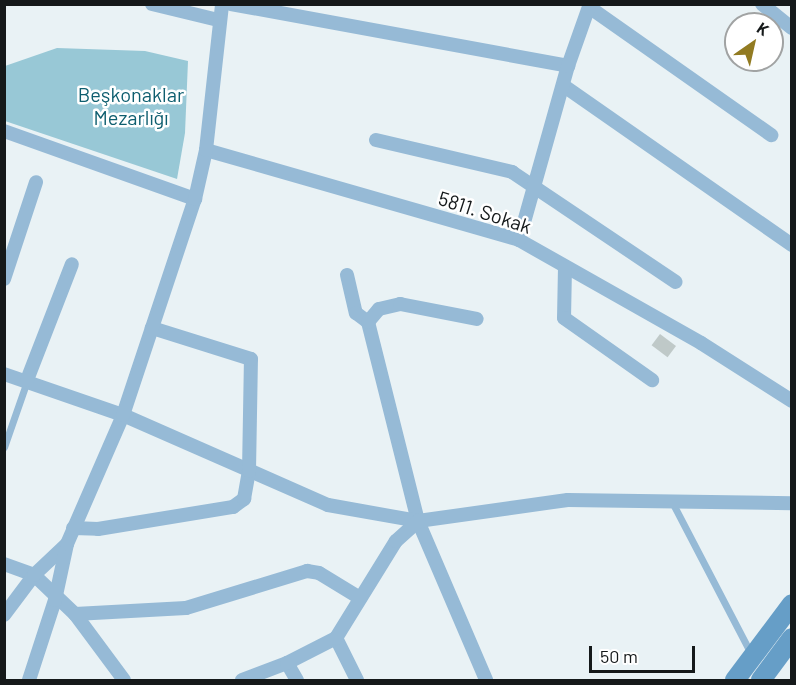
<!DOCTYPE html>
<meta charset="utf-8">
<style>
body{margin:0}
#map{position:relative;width:796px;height:685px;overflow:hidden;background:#e9f2f5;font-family:Barlow,sans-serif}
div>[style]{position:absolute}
.green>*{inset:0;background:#98c8d6}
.building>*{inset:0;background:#bfc9c8;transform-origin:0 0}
.service>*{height:7px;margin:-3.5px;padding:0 3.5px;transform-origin:3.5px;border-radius:3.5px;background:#96bad6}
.minor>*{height:14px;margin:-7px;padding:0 7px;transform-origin:7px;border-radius:7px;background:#96bad6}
.secondary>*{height:20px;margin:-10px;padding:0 10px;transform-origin:10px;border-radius:10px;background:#669ec7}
span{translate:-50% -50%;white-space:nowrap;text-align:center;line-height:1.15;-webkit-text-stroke:5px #fff;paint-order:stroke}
.park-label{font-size:20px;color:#0e5e6f}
.street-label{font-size:20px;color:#15191a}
.frame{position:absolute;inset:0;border:6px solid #15191a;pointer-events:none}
.north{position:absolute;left:724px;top:12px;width:60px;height:60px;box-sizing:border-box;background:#fff;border:2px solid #a1a3a3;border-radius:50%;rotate:34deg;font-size:16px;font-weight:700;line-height:24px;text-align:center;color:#15191a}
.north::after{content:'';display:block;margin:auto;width:21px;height:27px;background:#927b22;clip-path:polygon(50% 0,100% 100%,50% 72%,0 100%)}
.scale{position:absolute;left:589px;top:646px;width:106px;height:27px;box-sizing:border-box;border:3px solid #15191a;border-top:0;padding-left:8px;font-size:18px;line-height:21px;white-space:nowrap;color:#15191a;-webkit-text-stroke:4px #fff;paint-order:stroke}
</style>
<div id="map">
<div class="green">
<div style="clip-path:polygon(57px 48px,145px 51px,188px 61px,185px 133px,177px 179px,5px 121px,5px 66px)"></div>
</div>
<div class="building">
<div style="left:660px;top:334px;width:20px;height:14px;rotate:37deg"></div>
</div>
<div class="service">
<div style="left:4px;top:447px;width:70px;rotate:-70.8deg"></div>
<div style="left:672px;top:502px;width:171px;rotate:62.5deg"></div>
</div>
<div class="minor">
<div style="left:152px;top:4px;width:68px;rotate:13.6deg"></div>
<div style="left:231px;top:4px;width:343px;rotate:10.4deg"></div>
<div style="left:762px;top:4px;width:38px;rotate:39deg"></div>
<div style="left:589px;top:7px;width:223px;rotate:35.1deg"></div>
<div style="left:564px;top:86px;width:278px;rotate:34.9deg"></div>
<div style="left:4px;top:131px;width:203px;rotate:19.6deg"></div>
<div style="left:376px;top:140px;width:140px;rotate:13.2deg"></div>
<div style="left:512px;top:172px;width:197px;rotate:33.9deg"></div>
<div style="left:206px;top:150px;width:326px;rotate:16deg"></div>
<div style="left:519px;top:240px;width:209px;rotate:29.5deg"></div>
<div style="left:701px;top:343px;width:108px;rotate:32.5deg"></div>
<div style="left:519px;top:240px;width:181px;rotate:-74.3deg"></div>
<div style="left:568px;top:66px;width:66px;rotate:-70.5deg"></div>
<div style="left:565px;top:267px;width:51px;rotate:91.1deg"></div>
<div style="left:564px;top:318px;width:108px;rotate:35.2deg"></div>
<div style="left:347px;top:275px;width:39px;rotate:77deg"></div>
<div style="left:356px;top:313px;width:15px;rotate:37deg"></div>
<div style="left:368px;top:322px;width:205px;rotate:75.9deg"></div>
<div style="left:418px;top:521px;width:173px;rotate:66.8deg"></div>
<div style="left:4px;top:279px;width:102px;rotate:-71.7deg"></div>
<div style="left:368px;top:322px;width:17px;rotate:-50deg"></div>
<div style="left:379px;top:309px;width:22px;rotate:-13deg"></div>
<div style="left:400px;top:304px;width:78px;rotate:11deg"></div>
<div style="left:4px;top:374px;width:126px;rotate:19deg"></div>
<div style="left:123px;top:415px;width:224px;rotate:23.7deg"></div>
<div style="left:328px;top:505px;width:91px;rotate:10.1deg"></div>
<div style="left:418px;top:521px;width:151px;rotate:-8deg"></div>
<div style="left:568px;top:500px;width:224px;rotate:0.8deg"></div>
<div style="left:27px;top:380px;width:124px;rotate:-68.8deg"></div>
<div style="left:73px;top:528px;width:25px;rotate:2deg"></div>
<div style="left:98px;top:529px;width:137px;rotate:-9.3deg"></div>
<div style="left:233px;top:507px;width:14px;rotate:-36deg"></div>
<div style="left:244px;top:499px;width:28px;rotate:-80deg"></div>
<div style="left:249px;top:471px;width:112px;rotate:-89deg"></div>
<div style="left:251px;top:359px;width:104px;rotate:-162.6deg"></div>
<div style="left:4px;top:564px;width:32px;rotate:20deg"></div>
<div style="left:34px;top:575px;width:57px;rotate:43.6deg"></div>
<div style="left:75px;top:614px;width:111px;rotate:-3.1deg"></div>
<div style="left:186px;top:608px;width:127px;rotate:-17deg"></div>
<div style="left:307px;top:571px;width:12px;rotate:9deg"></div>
<div style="left:319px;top:573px;width:48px;rotate:31.4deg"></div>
<div style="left:75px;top:614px;width:82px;rotate:53.4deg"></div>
<div style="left:4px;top:615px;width:50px;rotate:-53.1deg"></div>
<div style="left:34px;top:575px;width:45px;rotate:-43.2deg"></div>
<div style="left:336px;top:638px;width:47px;rotate:63.4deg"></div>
<div style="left:287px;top:663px;width:20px;rotate:60deg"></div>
<div style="left:29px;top:680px;width:84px;rotate:-72deg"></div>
<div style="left:55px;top:600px;width:57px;rotate:-77.9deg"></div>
<div style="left:67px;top:544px;width:141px;rotate:-66.5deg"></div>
<div style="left:123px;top:415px;width:228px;rotate:-71.6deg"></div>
<div style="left:195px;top:199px;width:50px;rotate:-77.3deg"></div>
<div style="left:206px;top:150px;width:147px;rotate:-83.7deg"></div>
<div style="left:242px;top:680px;width:48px;rotate:-20.7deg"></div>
<div style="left:287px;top:663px;width:55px;rotate:-27deg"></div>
<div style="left:336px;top:638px;width:114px;rotate:-58.3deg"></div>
<div style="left:396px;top:541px;width:30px;rotate:-42deg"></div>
</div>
<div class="secondary">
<div style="left:735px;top:680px;width:95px;rotate:-53.1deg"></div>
<div style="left:761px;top:680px;width:52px;rotate:-53.6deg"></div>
</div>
<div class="park-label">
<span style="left:131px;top:106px">Beşkonaklar<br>Mezarlığı</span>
</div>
<div class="street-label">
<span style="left:485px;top:212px;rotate:18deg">5811. Sokak</span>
</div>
<div class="frame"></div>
<div class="north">K</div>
<div class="scale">50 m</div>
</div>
